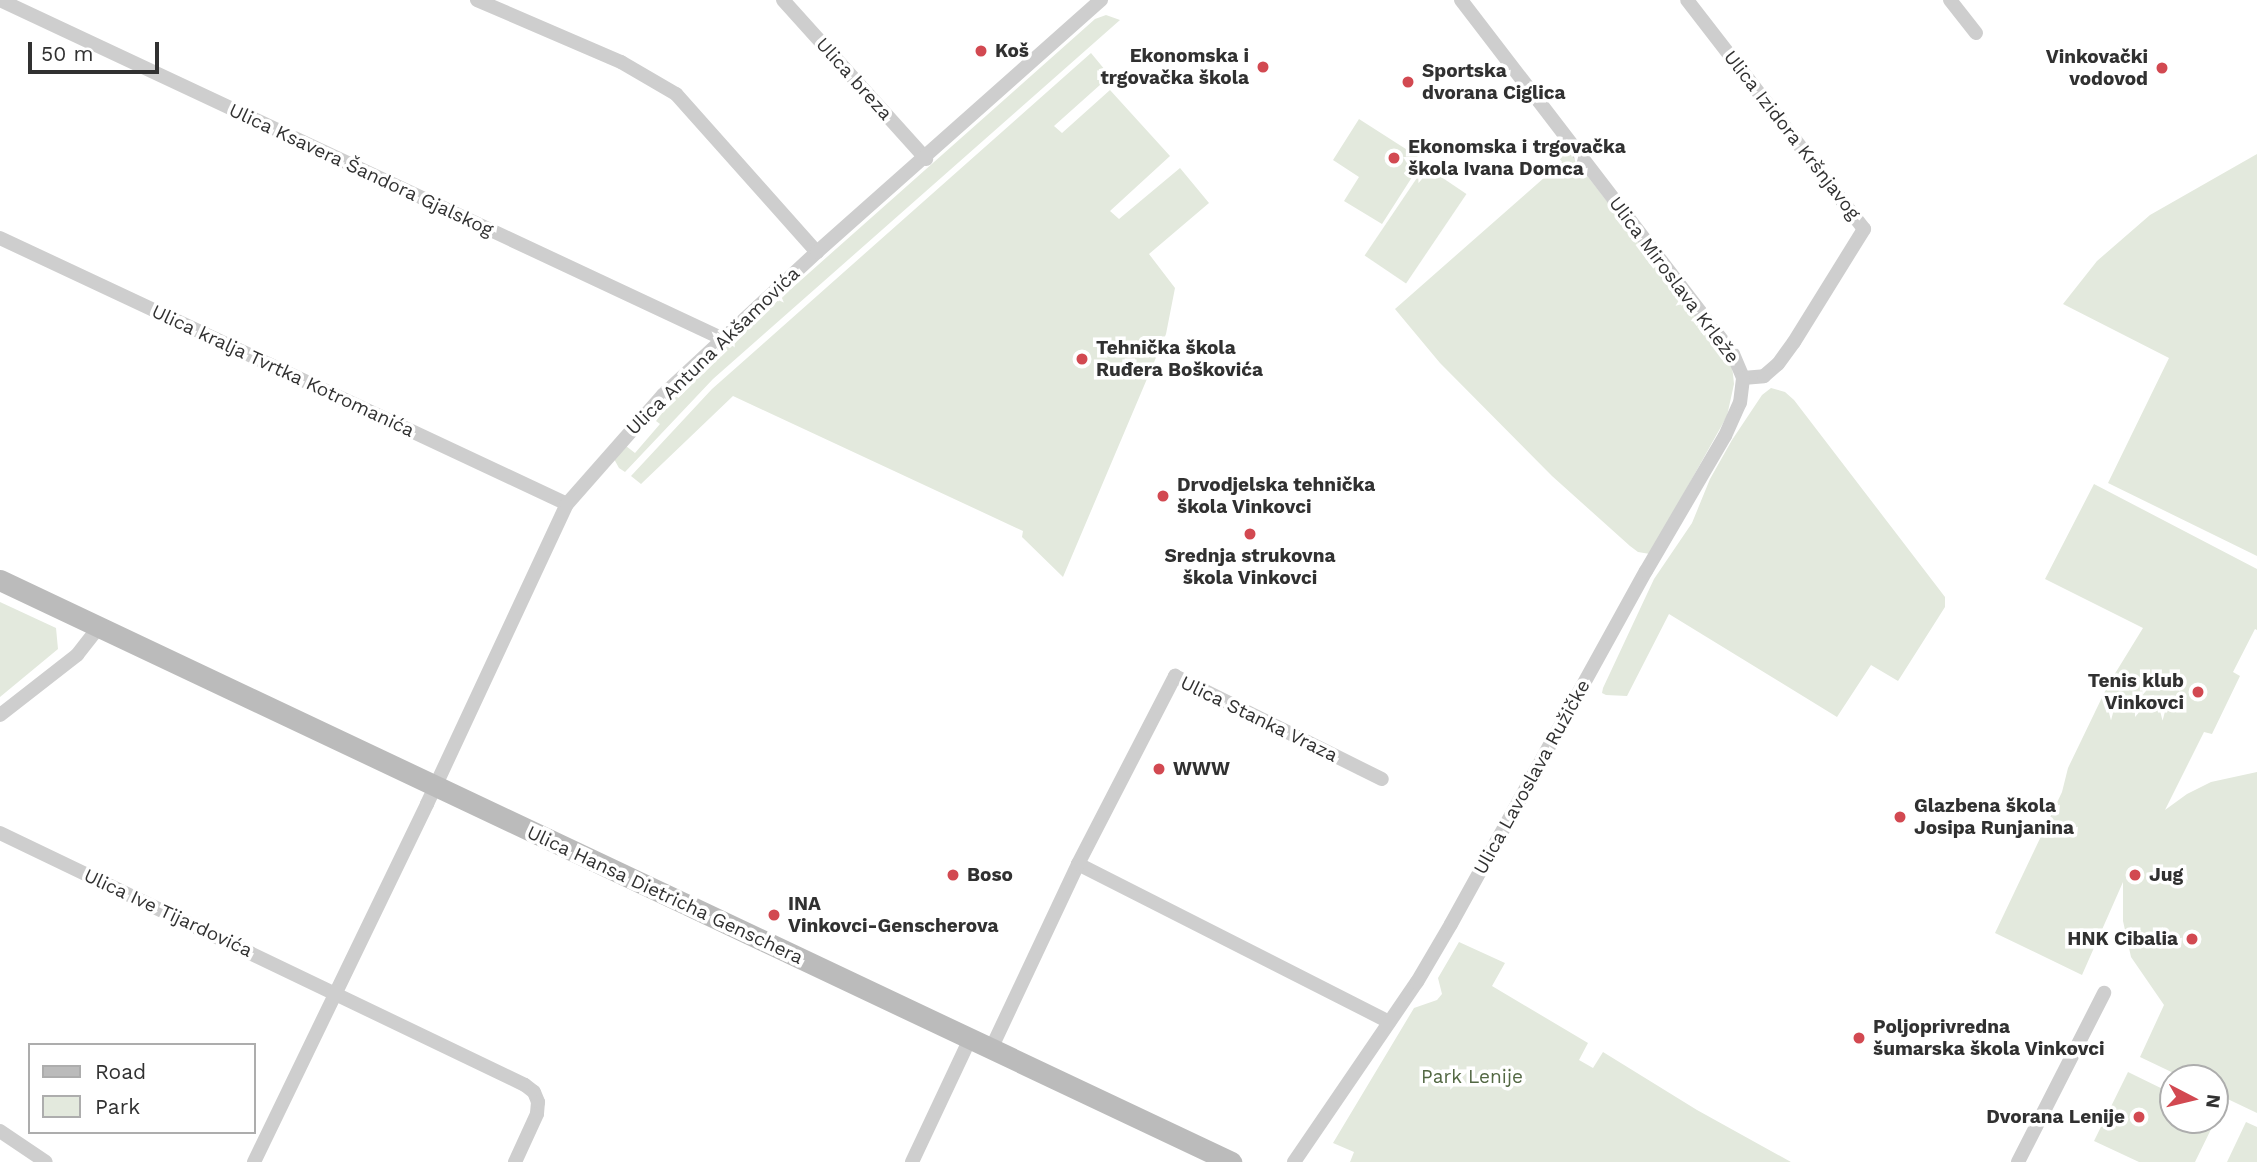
<!DOCTYPE html>
<meta charset="utf-8">
<style>
body{margin:0}
#map{position:relative;width:2257px;height:1162px;overflow:hidden;background:#fff;font-family:"Work Sans",sans-serif}
div>[style]{position:absolute}
.green>*{inset:0;background:#e3e9dd;transform-origin:0 0}
.street>*{height:14px;margin:-7px;padding:0 7px;transform-origin:7px;border-radius:7px;background:#cecece}
.secondary>*{height:21px;margin:-10.5px;padding:0 10.5px;transform-origin:10.5px;border-radius:10.5px;background:#bbb}
.dots>*{width:19px;height:19px;translate:-50% -50%;box-sizing:border-box;border:4px solid #fff;border-radius:50%}
span{translate:-50% -50%;white-space:nowrap;text-align:center;line-height:1.15;-webkit-text-stroke:7px #fff;paint-order:stroke}
.poi-label{font-size:19px;color:#313131;font-weight:700}
.left{translate:0 -50%;text-align:left}
.right{translate:-100% -50%;text-align:right}
.street-label{font-size:19px;color:#313131}
.park-label{font-size:19px;color:#536843}
.legend{position:absolute;left:28px;top:1043px;width:228px;height:91px;box-sizing:border-box;background:#fff;border:2px solid #adadad;margin:0;padding:9px 12px;list-style:none;font-size:21px;color:#313131}
.legend li{display:flex;align-items:center;gap:14px;height:35px}
.legend b{width:35px;border:2px solid #adadad}
.north{position:absolute;left:2159px;top:1064px;width:70px;height:70px;box-sizing:border-box;background:#fff;border:2px solid #adadad;border-radius:50%;rotate:97deg;font-size:19px;font-weight:700;line-height:28px;text-align:center;color:#313131}
.north::after{content:'';display:block;margin:auto;width:24px;height:32px;background:#d24951;clip-path:polygon(50% 0,100% 100%,50% 72%,0 100%)}
.scale{position:absolute;left:28px;top:42px;width:131px;height:32px;box-sizing:border-box;border:4px solid #313131;border-top:0;padding-left:9px;font-size:21px;line-height:24px;white-space:nowrap;color:#313131;-webkit-text-stroke:5px #fff;paint-order:stroke}
</style>
<div id="map">
<div class="green">
<div style="clip-path:polygon(1106px 15px,1120px 20px,713px 379px,625px 472px,619px 468px,614px 459px,626px 446px,635px 453px,660px 424px,656px 421px,670px 403px,711px 360px,1095px 19px)"></div>
<div style="clip-path:polygon(1091px 53px,1110px 76px,1054px 126px,1062px 133px,1110px 90px,1170px 156px,1110px 211px,1119px 219px,1180px 168px,1209px 203px,1149px 254px,1175px 288px,1166px 334px,1063px 577px,1022px 537px,1023px 531px,733px 396px,641px 484px,631px 476px,712px 389px)"></div>
<div style="clip-path:polygon(1359px 119px,1423px 160px,1382px 224px,1344px 201px,1359px 177px,1333px 160px)"></div>
<div style="clip-path:polygon(1565px 147px,1731px 362px,1733px 374px,1734px 384px,1727px 416px,1650px 554px,1638px 552px,1630px 546px,1552px 476px,1440px 363px,1395px 309px,1562px 162px,1556px 154px)"></div>
<div style="clip-path:polygon(2257px 154px,2257px 556px,2108px 483px,2169px 358px,2063px 304px,2097px 261px,2150px 215px)"></div>
<div style="left:1425px;top:166px;width:50px;height:108px;rotate:34deg"></div>
<div style="clip-path:polygon(1771px 388px,1785px 392px,1794px 400px,1945px 597px,1945px 607px,1898px 681px,1871px 665px,1837px 717px,1669px 614px,1627px 696px,1606px 695px,1602px 693px,1603px 688px,1654px 579px,1692px 523px,1710px 479px,1732px 440px,1762px 395px)"></div>
<div style="clip-path:polygon(2094px 484px,2257px 569px,2257px 630px,2255px 629px,2233px 672px,2240px 676px,2212px 734px,2204px 732px,2165px 810px,2187px 794px,2211px 782px,2257px 772px,2257px 1113px,2215px 1093px,2215px 1078px,2184px 1078px,2140px 1057px,2164px 1005px,2131px 957px,2123px 921px,2123px 882px,2082px 975px,1995px 933px,2062px 792px,2068px 768px,2108px 685px,2143px 628px,2045px 579px)"></div>
<div style="clip-path:polygon(0 602px,56px 628px,58px 649px,0 697px)"></div>
<div style="clip-path:polygon(1459px 942px,1505px 963px,1492px 986px,1588px 1043px,1579px 1060px,1593px 1068px,1603px 1052px,1697px 1110px,1791px 1162px,1350px 1162px,1354px 1152px,1333px 1143px,1414px 1008px,1437px 1000px,1442px 994px,1438px 978px)"></div>
<div style="clip-path:polygon(2128px 1072px,2173px 1094px,2173px 1120px,2215px 1120px,2215px 1114px,2218px 1115px,2195px 1162px,2139px 1162px,2094px 1141px)"></div>
<div style="clip-path:polygon(2246px 1122px,2257px 1127px,2257px 1162px,2227px 1162px)"></div>
</div>
<div class="street">
<div style="left:0;top:0;width:799px;rotate:25.12deg"></div>
<div style="left:477px;top:0;width:157px;rotate:23.3deg"></div>
<div style="left:621px;top:62px;width:64px;rotate:30.2deg"></div>
<div style="left:676px;top:94px;width:212px;rotate:48.3deg"></div>
<div style="left:783px;top:0;width:214px;rotate:48deg"></div>
<div style="left:1461px;top:0;width:446px;rotate:52.5deg"></div>
<div style="left:1733px;top:354px;width:26px;rotate:67deg"></div>
<div style="left:1743px;top:378px;width:21px;rotate:-5deg"></div>
<div style="left:1764px;top:376px;width:18px;rotate:-41deg"></div>
<div style="left:1778px;top:364px;width:27px;rotate:-54deg"></div>
<div style="left:1794px;top:342px;width:133px;rotate:-58.2deg"></div>
<div style="left:1864px;top:229px;width:289px;rotate:-127.7deg"></div>
<div style="left:1950px;top:0;width:42px;rotate:51.8deg"></div>
<div style="left:0;top:238px;width:626px;rotate:25.13deg"></div>
<div style="left:0;top:715px;width:98px;rotate:-37.9deg"></div>
<div style="left:77px;top:655px;width:36px;rotate:-52deg"></div>
<div style="left:0;top:833px;width:582px;rotate:25.64deg"></div>
<div style="left:525px;top:1085px;width:11px;rotate:38deg"></div>
<div style="left:534px;top:1092px;width:11px;rotate:68deg"></div>
<div style="left:538px;top:1102px;width:12px;rotate:95deg"></div>
<div style="left:537px;top:1114px;width:53px;rotate:114.6deg"></div>
<div style="left:1078px;top:864px;width:349px;rotate:26.9deg"></div>
<div style="left:991px;top:1049px;width:204px;rotate:-64.8deg"></div>
<div style="left:1078px;top:864px;width:212px;rotate:-62.7deg"></div>
<div style="left:1175px;top:676px;width:231px;rotate:26.5deg"></div>
<div style="left:0;top:1131px;width:55px;rotate:34deg"></div>
<div style="left:254px;top:1162px;width:398px;rotate:-64.2deg"></div>
<div style="left:427px;top:804px;width:331px;rotate:-65deg"></div>
<div style="left:567px;top:504px;width:145px;rotate:-48.6deg"></div>
<div style="left:663px;top:395px;width:210px;rotate:-42.9deg"></div>
<div style="left:817px;top:252px;width:380px;rotate:-41.6deg"></div>
<div style="left:912px;top:1162px;width:136px;rotate:-64.8deg"></div>
<div style="left:1294px;top:1162px;width:218px;rotate:-55.7deg"></div>
<div style="left:1417px;top:982px;width:67px;rotate:-59.6deg"></div>
<div style="left:1451px;top:924px;width:403px;rotate:-61.1deg"></div>
<div style="left:1646px;top:571px;width:156px;rotate:-59.7deg"></div>
<div style="left:1725px;top:436px;width:36px;rotate:-66deg"></div>
<div style="left:1740px;top:403px;width:25px;rotate:-83deg"></div>
<div style="left:2018px;top:1162px;width:190px;rotate:-63deg"></div>
</div>
<div class="secondary">
<div style="left:0;top:580px;width:1362px;rotate:25.3deg"></div>
</div>
<div class="dots">
<div style="left:981px;top:51px;background:#d24951"></div>
<div style="left:1263px;top:67px;background:#d24951"></div>
<div style="left:2162px;top:68px;background:#d24951"></div>
<div style="left:1408px;top:82px;background:#d24951"></div>
<div style="left:1394px;top:158px;background:#d24951"></div>
<div style="left:1082px;top:359px;background:#d24951"></div>
<div style="left:1163px;top:496px;background:#d24951"></div>
<div style="left:1250px;top:534px;background:#d24951"></div>
<div style="left:2198px;top:692px;background:#d24951"></div>
<div style="left:1159px;top:769px;background:#d24951"></div>
<div style="left:1900px;top:817px;background:#d24951"></div>
<div style="left:953px;top:875px;background:#d24951"></div>
<div style="left:2135px;top:875px;background:#d24951"></div>
<div style="left:774px;top:915px;background:#d24951"></div>
<div style="left:2192px;top:939px;background:#d24951"></div>
<div style="left:1859px;top:1038px;background:#d24951"></div>
<div style="left:2139px;top:1117px;background:#d24951"></div>
</div>
<div class="poi-label">
<span class="left" style="left:995px;top:51px">Koš</span>
<span class="right" style="left:1249px;top:67px">Ekonomska i<br>trgovačka škola</span>
<span class="right" style="left:2148px;top:68px">Vinkovački<br>vodovod</span>
<span class="left" style="left:1422px;top:82px">Sportska<br>dvorana Ciglica</span>
<span class="left" style="left:1408px;top:158px">Ekonomska i trgovačka<br>škola Ivana Domca</span>
<span class="left" style="left:1096px;top:359px">Tehnička škola<br>Ruđera Boškovića</span>
<span class="left" style="left:1177px;top:496px">Drvodjelska tehnička<br>škola Vinkovci</span>
<span style="left:1250px;top:567px">Srednja strukovna<br>škola Vinkovci</span>
<span class="right" style="left:2184px;top:692px">Tenis klub<br>Vinkovci</span>
<span class="left" style="left:1173px;top:769px">WWW</span>
<span class="left" style="left:1914px;top:817px">Glazbena škola<br>Josipa Runjanina</span>
<span class="left" style="left:967px;top:875px">Boso</span>
<span class="left" style="left:2149px;top:875px">Jug</span>
<span class="left" style="left:788px;top:915px">INA<br>Vinkovci-Genscherova</span>
<span class="right" style="left:2178px;top:939px">HNK Cibalia</span>
<span class="left" style="left:1873px;top:1038px">Poljoprivredna<br>šumarska škola Vinkovci</span>
<span class="right" style="left:2125px;top:1117px">Dvorana Lenije</span>
</div>
<div class="street-label">
<span style="left:854px;top:79px;rotate:48deg">Ulica breza</span>
<span style="left:1792px;top:135px;rotate:52deg">Ulica Izidora Kršnjavog</span>
<span style="left:361px;top:170px;rotate:25deg">Ulica Ksavera Šandora Gjalskog</span>
<span style="left:1674px;top:280px;rotate:53deg">Ulica Miroslava Krleže</span>
<span style="left:713px;top:351px;rotate:-44deg">Ulica Antuna Akšamovića</span>
<span style="left:283px;top:371px;rotate:25deg">Ulica kralja Tvrtka Kotromanića</span>
<span style="left:1259px;top:719px;rotate:26deg">Ulica Stanka Vraza</span>
<span style="left:1532px;top:777px;rotate:-61deg">Ulica Lavoslava Ružičke</span>
<span style="left:665px;top:895px;rotate:25deg">Ulica Hansa Dietricha Genschera</span>
<span style="left:168px;top:913px;rotate:25deg">Ulica Ive Tijardovića</span>
</div>
<div class="park-label">
<span style="left:1472px;top:1077px">Park Lenije</span>
</div>
<ul class="legend">
<li><b style="height:9px;background:#bbb"></b>Road</li>
<li><b style="height:19px;background:#e3e9dd"></b>Park</li>
</ul>
<div class="north">N</div>
<div class="scale">50 m</div>
</div>
